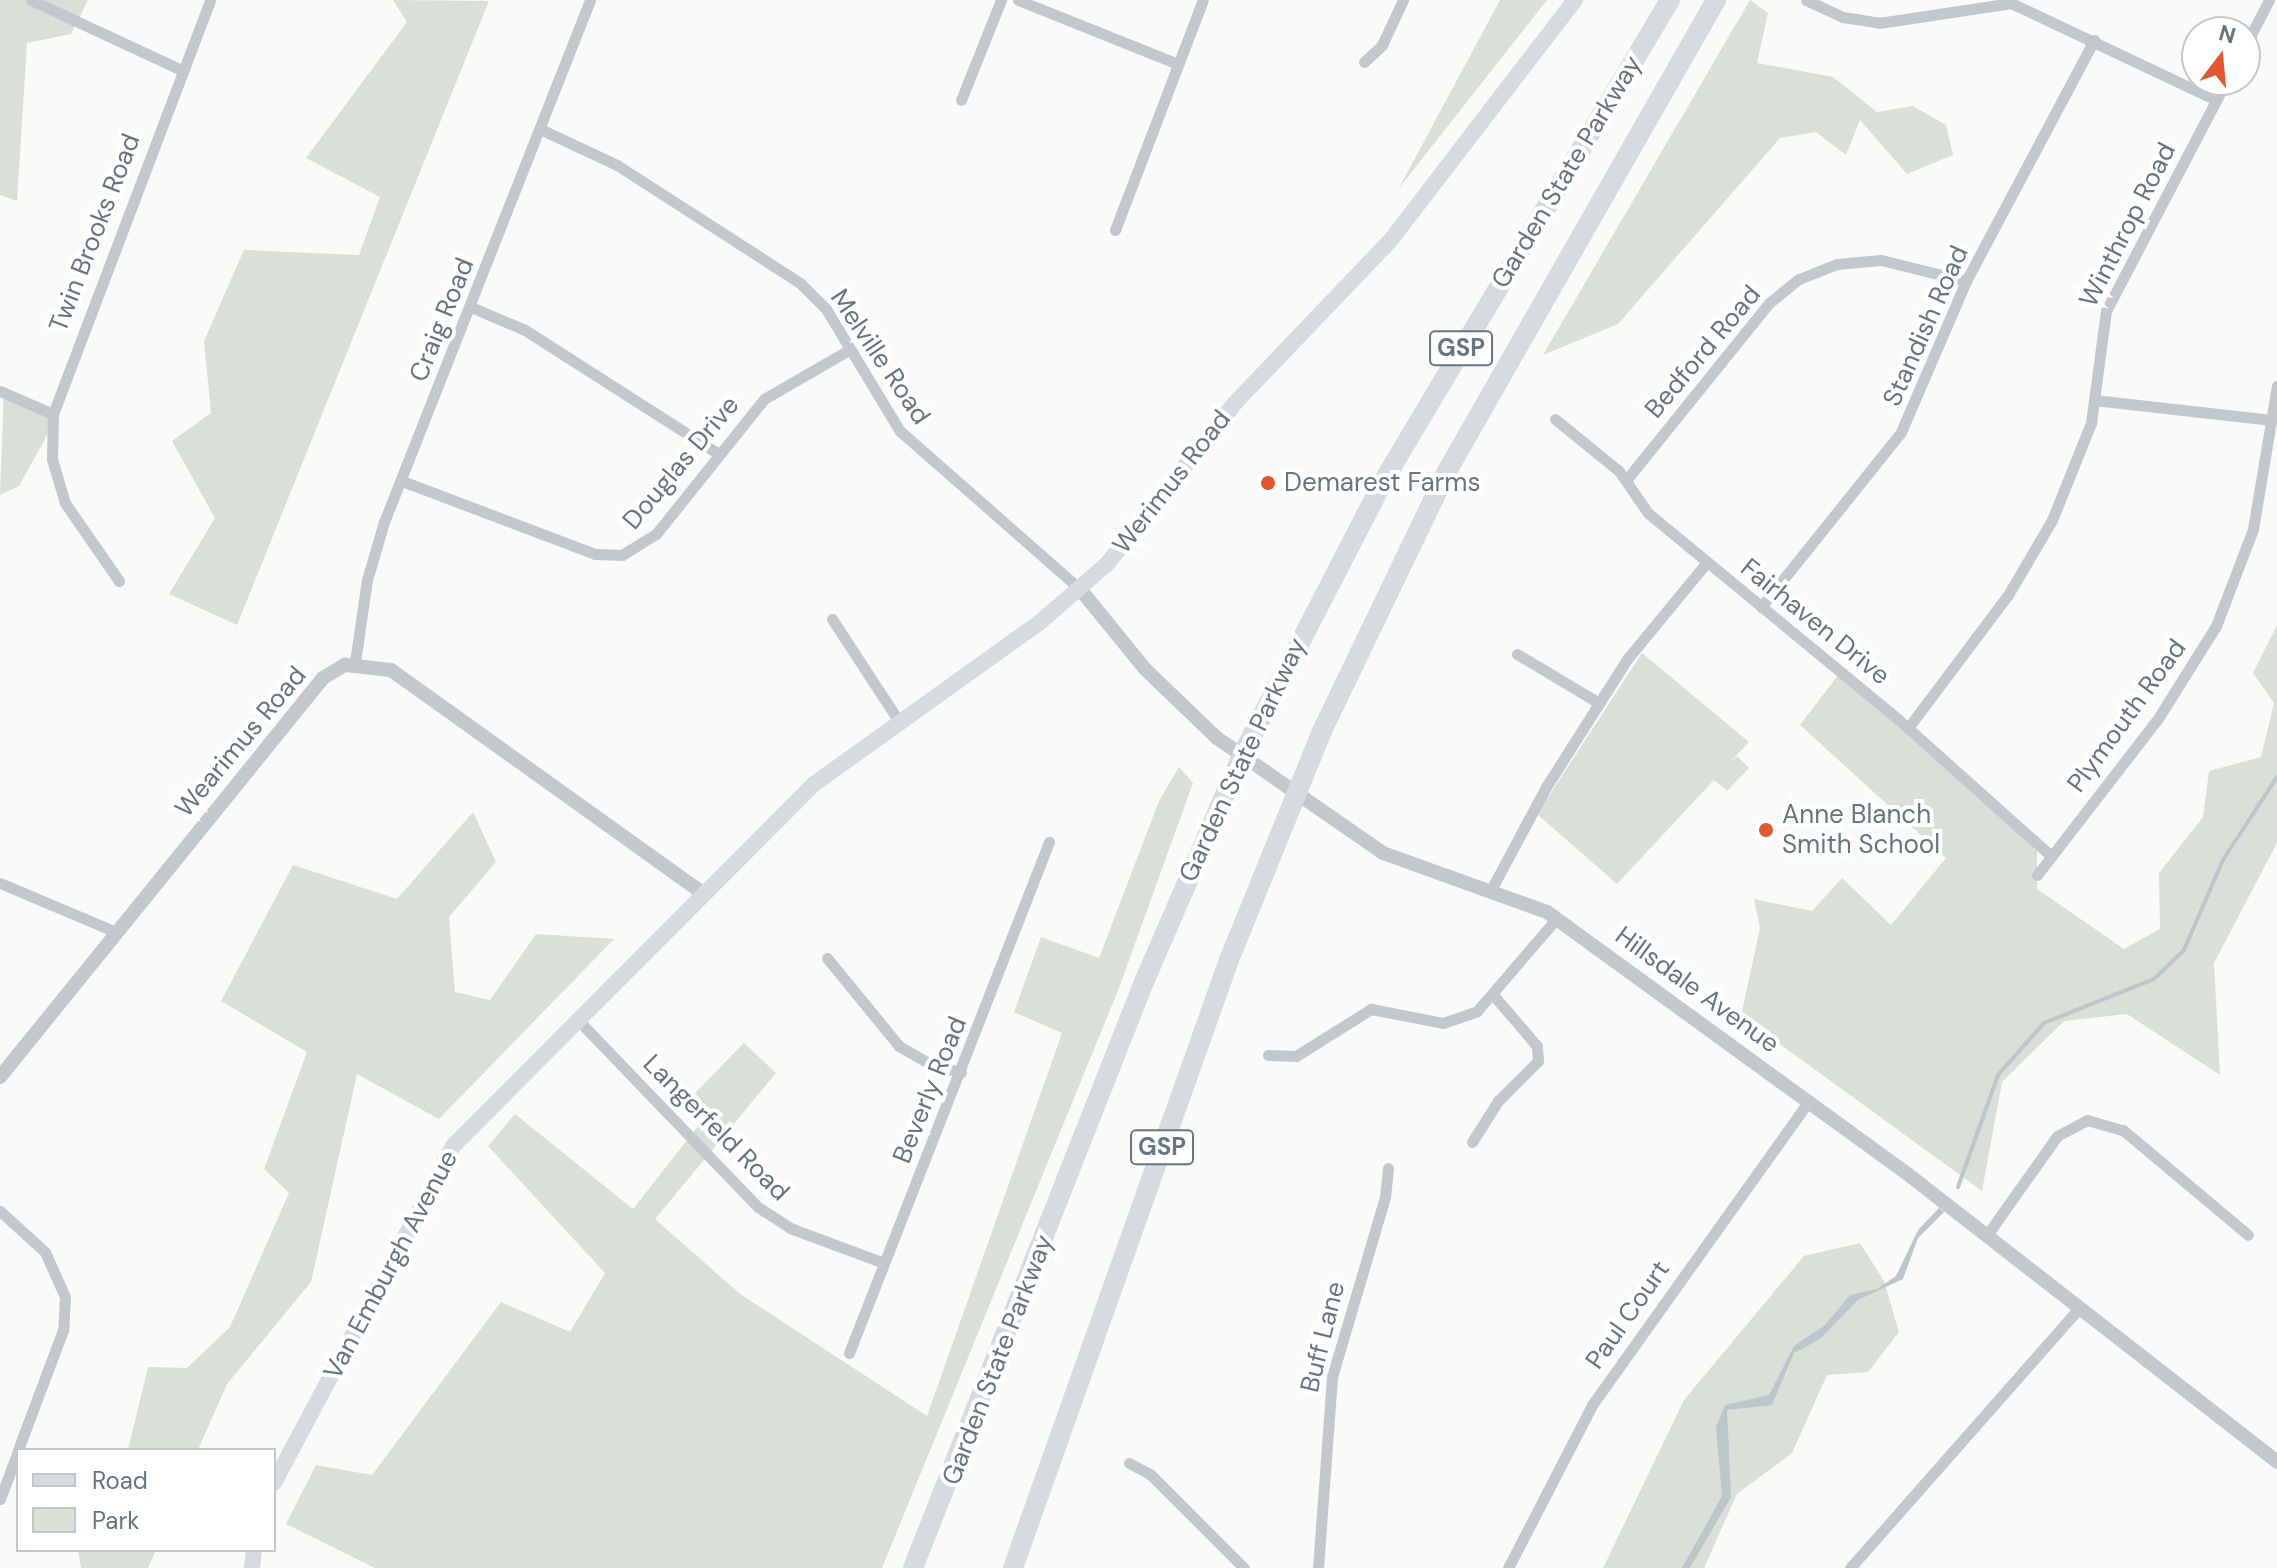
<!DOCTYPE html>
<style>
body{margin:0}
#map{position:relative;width:2277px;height:1568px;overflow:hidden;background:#fafaf8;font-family:"DM Sans",sans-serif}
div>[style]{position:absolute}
.green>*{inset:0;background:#dadfd7}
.water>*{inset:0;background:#bbc7cb}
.stream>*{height:4px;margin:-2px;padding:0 2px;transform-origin:2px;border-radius:2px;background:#bbc7cb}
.minor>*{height:11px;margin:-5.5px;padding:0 5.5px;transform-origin:5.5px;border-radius:5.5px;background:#c3c8cc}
.tertiary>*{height:14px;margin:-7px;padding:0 7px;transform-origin:7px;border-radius:7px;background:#c3c8cc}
.secondary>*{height:16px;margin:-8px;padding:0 8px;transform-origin:8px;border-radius:8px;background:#d6dbdf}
.motorway>*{height:20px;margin:-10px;padding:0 10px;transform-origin:10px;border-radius:10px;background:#d6dbdf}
.dots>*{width:22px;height:22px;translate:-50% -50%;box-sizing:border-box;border:4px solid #fff;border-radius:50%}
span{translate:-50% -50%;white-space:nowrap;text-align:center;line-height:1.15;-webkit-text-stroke:8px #fff;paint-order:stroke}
.shield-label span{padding:2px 6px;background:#fff;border:2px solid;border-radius:6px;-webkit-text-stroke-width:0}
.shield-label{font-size:24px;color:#657683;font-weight:700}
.street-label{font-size:26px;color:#657683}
.poi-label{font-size:26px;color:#657683}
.left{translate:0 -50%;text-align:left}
.legend{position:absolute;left:16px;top:1448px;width:260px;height:104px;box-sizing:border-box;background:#fff;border:2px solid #c1c8cd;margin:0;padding:10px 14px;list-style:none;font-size:24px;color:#657683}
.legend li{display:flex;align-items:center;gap:16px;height:40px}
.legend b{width:40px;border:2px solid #c1c8cd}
.north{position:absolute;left:2181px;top:16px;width:80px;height:80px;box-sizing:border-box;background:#fff;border:2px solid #c1c8cd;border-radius:50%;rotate:16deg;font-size:22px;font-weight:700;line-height:32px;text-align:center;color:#657683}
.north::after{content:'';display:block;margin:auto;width:28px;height:36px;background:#e4572e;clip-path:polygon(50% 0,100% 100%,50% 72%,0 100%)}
</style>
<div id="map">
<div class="green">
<div style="clip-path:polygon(0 0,88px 0,71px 34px,27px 43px,17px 201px,0 195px)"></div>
<div style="clip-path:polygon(393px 0,489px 1px,237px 625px,169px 594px,215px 518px,172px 441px,211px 413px,204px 341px,244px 250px,359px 255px,380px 197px,306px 158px,407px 22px)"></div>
<div style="clip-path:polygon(1500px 0,1547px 0,1399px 188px)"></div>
<div style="clip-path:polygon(1750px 0,1768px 13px,1757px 63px,1833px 77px,1877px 112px,1913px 106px,1946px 125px,1953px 155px,1907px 174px,1860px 120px,1846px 155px,1816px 132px,1780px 138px,1618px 324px,1543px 355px)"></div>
<div style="clip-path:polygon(4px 390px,60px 412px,19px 486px,0 495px)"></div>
<div style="clip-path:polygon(2277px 625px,2277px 843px,2214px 963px,2220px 1075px,2127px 1014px,2064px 1021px,2002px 1082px,1982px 1191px,1741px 1016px,1760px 928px,1754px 899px,1812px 911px,1842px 878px,1891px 925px,1946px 858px,1800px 725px,1842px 670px,2037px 836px,2037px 889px,2124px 949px,2160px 929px,2159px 873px,2203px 817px,2209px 771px,2261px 757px,2274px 703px,2253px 673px)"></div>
<div style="clip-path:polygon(1642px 653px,1749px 742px,1730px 762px,1737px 756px,1749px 768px,1727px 791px,1714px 780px,1617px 884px,1537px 814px)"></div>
<div style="clip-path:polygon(1179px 767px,1193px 783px,1119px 988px,882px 1568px,375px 1568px,286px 1524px,316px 1465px,372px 1475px,501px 1302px,570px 1332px,605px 1273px,488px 1146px,515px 1114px,633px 1209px,710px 1111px,695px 1093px,744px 1043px,776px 1073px,655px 1219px,740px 1294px,927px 1416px,1062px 1033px,1014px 1012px,1041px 937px,1099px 958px,1159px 801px)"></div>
<div style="clip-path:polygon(473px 812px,496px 862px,449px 917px,455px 992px,490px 1000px,536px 934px,614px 939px,439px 1119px,357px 1074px,311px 1282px,227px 1384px,198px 1450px,128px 1450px,148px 1367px,187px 1368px,230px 1327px,289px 1193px,264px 1169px,307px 1052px,221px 1001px,293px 865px,397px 899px)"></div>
<div style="clip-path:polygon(1860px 1243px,1884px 1281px,1899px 1332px,1868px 1372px,1827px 1375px,1792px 1453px,1737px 1494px,1704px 1568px,1603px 1568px,1684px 1400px,1804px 1256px)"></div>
<div style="clip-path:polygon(78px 1550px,156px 1550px,148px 1568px,81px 1568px)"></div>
</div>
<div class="water">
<div style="clip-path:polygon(1939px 1208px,1944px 1212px,1918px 1238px,1903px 1279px,1858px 1300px,1820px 1339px,1794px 1353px,1772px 1405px,1727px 1410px,1731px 1497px,1690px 1568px,1682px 1568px,1722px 1496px,1716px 1427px,1725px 1405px,1769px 1395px,1794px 1346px,1825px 1325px,1850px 1295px,1877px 1289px,1896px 1276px,1918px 1230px)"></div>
</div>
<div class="stream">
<div style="left:1958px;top:1187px;width:119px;rotate:-70.3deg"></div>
<div style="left:1998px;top:1075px;width:69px;rotate:-48.5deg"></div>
<div style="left:2044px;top:1023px;width:118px;rotate:-21.8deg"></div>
<div style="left:2154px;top:979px;width:42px;rotate:-44deg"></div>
<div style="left:2184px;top:950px;width:98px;rotate:-66.6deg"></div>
<div style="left:2223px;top:860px;width:99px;rotate:-57deg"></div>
</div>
<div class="minor">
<div style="left:31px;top:0;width:166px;rotate:24.9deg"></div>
<div style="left:1018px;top:0;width:172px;rotate:21.8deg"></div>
<div style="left:1806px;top:0;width:41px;rotate:24.7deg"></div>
<div style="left:1843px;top:17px;width:36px;rotate:9deg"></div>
<div style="left:1879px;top:23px;width:134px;rotate:-8.6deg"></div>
<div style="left:2011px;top:3px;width:227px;rotate:25.3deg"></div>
<div style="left:2245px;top:46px;width:52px;rotate:-62.4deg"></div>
<div style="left:1364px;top:62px;width:25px;rotate:-43deg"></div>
<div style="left:1382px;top:45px;width:50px;rotate:-65deg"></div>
<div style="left:961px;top:100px;width:108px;rotate:-68.2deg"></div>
<div style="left:540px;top:129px;width:85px;rotate:25.1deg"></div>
<div style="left:617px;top:165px;width:218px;rotate:32.8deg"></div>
<div style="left:800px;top:283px;width:37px;rotate:45deg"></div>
<div style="left:826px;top:309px;width:143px;rotate:58.8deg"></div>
<div style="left:900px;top:431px;width:240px;rotate:41.3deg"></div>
<div style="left:1115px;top:230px;width:246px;rotate:-69.1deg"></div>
<div style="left:471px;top:307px;width:59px;rotate:23.1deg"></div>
<div style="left:525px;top:330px;width:228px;rotate:32.6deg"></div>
<div style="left:0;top:391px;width:58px;rotate:23.5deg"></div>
<div style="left:2094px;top:400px;width:179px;rotate:6.4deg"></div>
<div style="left:1555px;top:419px;width:82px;rotate:39.1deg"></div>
<div style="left:1619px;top:471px;width:51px;rotate:55.4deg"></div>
<div style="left:1648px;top:513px;width:325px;rotate:39.5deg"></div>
<div style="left:1899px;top:720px;width:204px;rotate:41.8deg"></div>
<div style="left:1627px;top:479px;width:226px;rotate:-51.1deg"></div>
<div style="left:1769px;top:303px;width:38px;rotate:-39deg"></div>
<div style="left:1799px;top:279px;width:41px;rotate:-21.5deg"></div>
<div style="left:1837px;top:264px;width:44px;rotate:-5.2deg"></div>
<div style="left:1881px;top:260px;width:88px;rotate:13.9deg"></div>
<div style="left:402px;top:481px;width:206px;rotate:20.7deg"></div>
<div style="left:595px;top:554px;width:27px;rotate:2deg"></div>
<div style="left:622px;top:555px;width:40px;rotate:-32deg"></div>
<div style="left:656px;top:534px;width:173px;rotate:-51.3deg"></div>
<div style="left:764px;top:399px;width:98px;rotate:-30deg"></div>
<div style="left:119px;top:581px;width:95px;rotate:-124.7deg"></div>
<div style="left:65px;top:503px;width:46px;rotate:-106.5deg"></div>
<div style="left:52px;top:459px;width:45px;rotate:-88.7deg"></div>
<div style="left:53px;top:414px;width:443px;rotate:-69.2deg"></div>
<div style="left:1761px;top:607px;width:224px;rotate:-51.3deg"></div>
<div style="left:1901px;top:432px;width:164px;rotate:-66.7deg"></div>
<div style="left:1966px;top:281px;width:273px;rotate:-62deg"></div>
<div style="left:832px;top:619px;width:121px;rotate:56.8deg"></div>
<div style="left:1517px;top:654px;width:96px;rotate:30.9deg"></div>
<div style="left:355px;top:662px;width:83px;rotate:-81.7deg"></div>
<div style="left:367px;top:580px;width:60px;rotate:-73.7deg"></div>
<div style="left:384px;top:522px;width:561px;rotate:-68.46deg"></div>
<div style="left:1908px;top:728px;width:166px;rotate:-53.1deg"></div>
<div style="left:2008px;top:595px;width:87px;rotate:-59.6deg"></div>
<div style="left:2052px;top:520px;width:105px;rotate:-68.1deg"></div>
<div style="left:2091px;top:423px;width:113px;rotate:-82.4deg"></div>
<div style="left:2106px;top:311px;width:261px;rotate:-62.4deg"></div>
<div style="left:2037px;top:875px;width:196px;rotate:-52.3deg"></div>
<div style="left:2157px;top:720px;width:111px;rotate:-57.9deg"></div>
<div style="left:2216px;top:626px;width:104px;rotate:-69.1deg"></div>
<div style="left:2253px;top:529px;width:145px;rotate:-80.5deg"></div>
<div style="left:0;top:883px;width:126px;rotate:22.9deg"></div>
<div style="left:1492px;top:888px;width:115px;rotate:-61.9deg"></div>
<div style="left:1546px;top:787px;width:153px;rotate:-57.6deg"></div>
<div style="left:1628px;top:658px;width:124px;rotate:-50.5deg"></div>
<div style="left:827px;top:958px;width:114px;rotate:50.7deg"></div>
<div style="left:899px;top:1046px;width:38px;rotate:30deg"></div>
<div style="left:932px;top:1065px;width:30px;rotate:14deg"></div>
<div style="left:576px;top:1018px;width:262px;rotate:46.1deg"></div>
<div style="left:758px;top:1207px;width:38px;rotate:33deg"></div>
<div style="left:790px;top:1228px;width:100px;rotate:20.4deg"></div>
<div style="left:1268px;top:1055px;width:28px;rotate:2deg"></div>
<div style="left:1296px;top:1056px;width:89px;rotate:-32.1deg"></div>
<div style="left:1371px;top:1009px;width:73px;rotate:11deg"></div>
<div style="left:1443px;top:1023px;width:36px;rotate:-19deg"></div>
<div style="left:1477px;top:1011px;width:121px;rotate:-49.3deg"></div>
<div style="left:1472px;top:1142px;width:49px;rotate:-57.6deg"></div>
<div style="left:1498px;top:1101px;width:57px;rotate:-45deg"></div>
<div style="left:1538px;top:1061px;width:15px;rotate:-94deg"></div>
<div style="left:1537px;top:1046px;width:65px;rotate:-130.6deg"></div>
<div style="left:0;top:1211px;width:61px;rotate:42.3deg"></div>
<div style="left:45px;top:1252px;width:49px;rotate:66deg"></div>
<div style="left:65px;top:1297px;width:33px;rotate:93deg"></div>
<div style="left:63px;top:1330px;width:128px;rotate:110.6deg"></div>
<div style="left:1987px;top:1235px;width:121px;rotate:-54.7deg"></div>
<div style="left:2057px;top:1136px;width:34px;rotate:-28deg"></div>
<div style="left:2087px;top:1120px;width:37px;rotate:16deg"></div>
<div style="left:2123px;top:1130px;width:163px;rotate:40deg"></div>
<div style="left:849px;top:1353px;width:549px;rotate:-68.63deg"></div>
<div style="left:1129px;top:1463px;width:24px;rotate:28deg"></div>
<div style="left:1150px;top:1474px;width:133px;rotate:45deg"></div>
<div style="left:0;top:1499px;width:51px;rotate:-69.4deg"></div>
<div style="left:1318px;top:1568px;width:192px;rotate:-85.8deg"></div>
<div style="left:1332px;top:1377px;width:188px;rotate:-73.6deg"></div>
<div style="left:1385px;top:1197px;width:29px;rotate:-84deg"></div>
<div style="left:1508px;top:1568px;width:183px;rotate:-62.7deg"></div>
<div style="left:1592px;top:1405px;width:374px;rotate:-54.5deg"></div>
<div style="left:1850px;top:1568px;width:348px;rotate:-48.6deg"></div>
</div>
<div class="tertiary">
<div style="left:1080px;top:589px;width:103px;rotate:50.9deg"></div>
<div style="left:1145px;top:669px;width:100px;rotate:43.8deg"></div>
<div style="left:1217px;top:738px;width:202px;rotate:34.7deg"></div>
<div style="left:1383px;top:853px;width:174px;rotate:19.8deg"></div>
<div style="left:1547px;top:912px;width:442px;rotate:36deg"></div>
<div style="left:1905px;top:1172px;width:472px;rotate:37.9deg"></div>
<div style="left:0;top:1077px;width:513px;rotate:-51.01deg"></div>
<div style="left:323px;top:678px;width:26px;rotate:-31deg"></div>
<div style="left:345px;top:665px;width:46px;rotate:6.2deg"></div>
<div style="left:391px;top:670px;width:381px;rotate:35.6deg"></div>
</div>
<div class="secondary">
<div style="left:274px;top:1483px;width:383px;rotate:-62deg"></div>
<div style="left:454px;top:1145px;width:510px;rotate:-45.08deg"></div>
<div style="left:814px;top:784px;width:278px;rotate:-35.6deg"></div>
<div style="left:1040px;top:622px;width:89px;rotate:-40.9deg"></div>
<div style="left:1107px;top:564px;width:206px;rotate:-51.5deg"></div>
<div style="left:1235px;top:403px;width:224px;rotate:-46.3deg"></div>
<div style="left:1390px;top:241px;width:304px;rotate:-52.5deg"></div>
<div style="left:252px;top:1568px;width:18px;rotate:-84deg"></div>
</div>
<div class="motorway">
<div style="left:913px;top:1568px;width:630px;rotate:-68.49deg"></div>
<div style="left:1144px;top:982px;width:247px;rotate:-66.6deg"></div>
<div style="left:1242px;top:755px;width:309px;rotate:-62.7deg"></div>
<div style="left:1384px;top:480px;width:559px;rotate:-59.21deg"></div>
<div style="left:1013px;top:1568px;width:645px;rotate:-70.44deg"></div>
<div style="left:1229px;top:960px;width:247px;rotate:-67.9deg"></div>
<div style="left:1322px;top:731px;width:286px;rotate:-64.3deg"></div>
<div style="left:1446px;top:473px;width:545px;rotate:-60.28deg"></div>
</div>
<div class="dots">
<div style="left:1268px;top:483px;background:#e4572e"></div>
<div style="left:1766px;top:830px;background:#e4572e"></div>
</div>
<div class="shield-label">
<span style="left:1461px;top:348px">GSP</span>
<span style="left:1162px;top:1147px">GSP</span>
</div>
<div class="street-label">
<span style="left:1567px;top:172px;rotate:-59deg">Garden State Parkway</span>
<span style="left:2128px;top:225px;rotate:-63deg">Winthrop Road</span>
<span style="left:95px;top:233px;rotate:-69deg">Twin Brooks Road</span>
<span style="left:442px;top:320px;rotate:-68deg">Craig Road</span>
<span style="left:1926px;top:326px;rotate:-66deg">Standish Road</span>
<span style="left:1703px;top:352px;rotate:-50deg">Bedford Road</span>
<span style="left:880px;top:357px;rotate:56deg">Melville Road</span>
<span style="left:681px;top:463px;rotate:-50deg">Douglas Drive</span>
<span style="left:1172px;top:482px;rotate:-52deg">Werimus Road</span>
<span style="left:1815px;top:622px;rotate:39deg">Fairhaven Drive</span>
<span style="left:2127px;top:716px;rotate:-54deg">Plymouth Road</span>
<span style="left:241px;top:742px;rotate:-50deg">Wearimus Road</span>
<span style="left:1243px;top:760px;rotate:-65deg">Garden State Parkway</span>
<span style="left:1697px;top:990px;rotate:36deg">Hillsdale Avenue</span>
<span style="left:930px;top:1090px;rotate:-68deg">Beverly Road</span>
<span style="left:716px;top:1128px;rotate:45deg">Langerfeld Road</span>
<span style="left:391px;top:1265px;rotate:-62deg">Van Emburgh Avenue</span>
<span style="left:1628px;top:1315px;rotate:-55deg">Paul Court</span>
<span style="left:1323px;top:1337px;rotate:-76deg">Buff Lane</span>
<span style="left:998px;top:1360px;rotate:-69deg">Garden State Parkway</span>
</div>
<div class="poi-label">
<span class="left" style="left:1284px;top:483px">Demarest Farms</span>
<span class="left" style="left:1782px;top:830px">Anne Blanch<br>Smith School</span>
</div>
<ul class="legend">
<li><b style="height:10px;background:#d6dbdf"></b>Road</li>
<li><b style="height:22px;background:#dadfd7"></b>Park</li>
</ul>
<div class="north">N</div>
</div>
